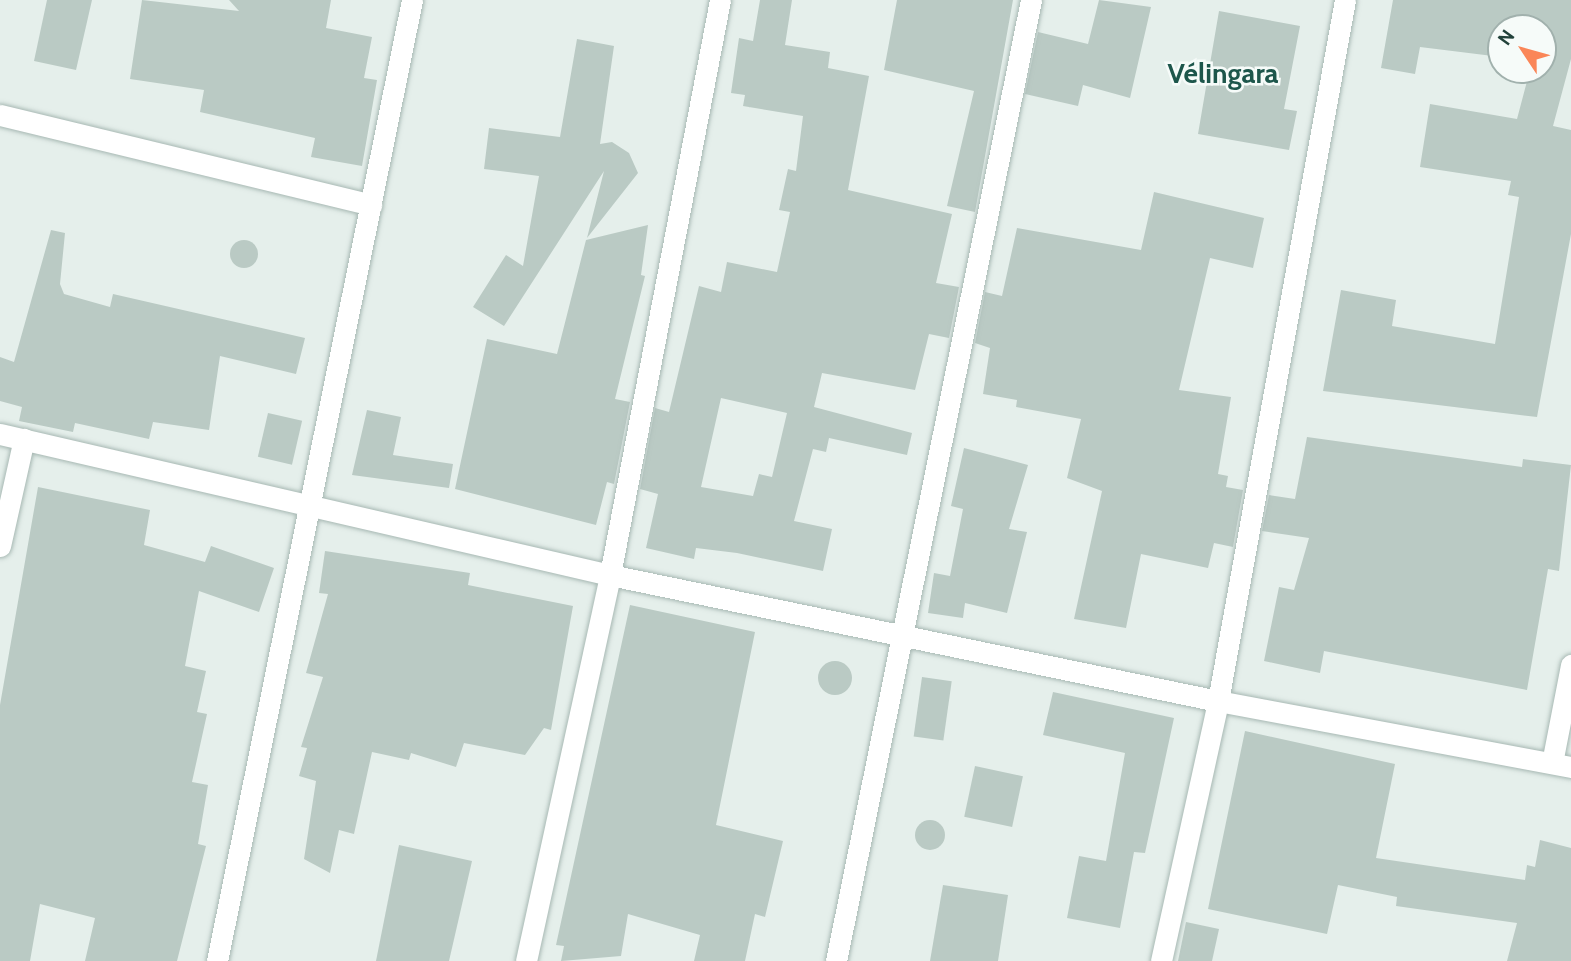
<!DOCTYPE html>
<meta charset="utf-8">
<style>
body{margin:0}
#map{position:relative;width:1571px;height:961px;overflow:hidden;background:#e5efeb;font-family:Cabin,sans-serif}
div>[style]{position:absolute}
.building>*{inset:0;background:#bacac4;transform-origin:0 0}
.round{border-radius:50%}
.roads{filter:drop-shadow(0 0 2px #a7b8b3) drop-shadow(0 0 2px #a7b8b3)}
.street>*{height:21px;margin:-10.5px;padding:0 10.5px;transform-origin:10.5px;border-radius:10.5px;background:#fff}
span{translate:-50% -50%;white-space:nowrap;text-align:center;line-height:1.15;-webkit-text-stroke:5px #f6fbf9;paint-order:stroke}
.district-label{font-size:28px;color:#1d564b;font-weight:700}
.north{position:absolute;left:1487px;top:14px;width:70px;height:70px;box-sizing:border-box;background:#f6fbf9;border:2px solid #a1b1ad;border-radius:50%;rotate:306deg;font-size:19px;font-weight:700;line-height:28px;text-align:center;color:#22423b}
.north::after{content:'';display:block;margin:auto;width:24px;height:32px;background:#fa8658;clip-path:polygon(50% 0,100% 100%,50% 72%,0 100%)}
</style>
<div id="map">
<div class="building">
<div style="clip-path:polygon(47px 0,92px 0,76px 70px,34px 61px)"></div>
<div style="clip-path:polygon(142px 0,239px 11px,229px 0,331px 0,326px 28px,372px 37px,364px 78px,377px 80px,362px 166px,311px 157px,315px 138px,200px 112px,204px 90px,130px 79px)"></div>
<div style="clip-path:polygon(evenodd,760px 0,792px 0,785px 45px,830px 52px,828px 68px,869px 76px,848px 190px,952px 214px,936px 283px,959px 287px,949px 338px,929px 334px,915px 390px,822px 373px,814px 407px,912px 433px,907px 455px,829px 438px,826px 452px,813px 449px,794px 521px,832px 529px,823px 571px,737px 553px,696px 548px,694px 559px,646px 548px,658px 494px,640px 489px,655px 408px,669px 412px,699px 286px,721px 292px,727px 262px,777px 272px,790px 212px,779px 210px,788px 169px,796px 171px,803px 116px,743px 106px,745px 95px,731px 93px,739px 38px,753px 41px,760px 0,721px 398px,787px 413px,772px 477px,759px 474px,753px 496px,701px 487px,721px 398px)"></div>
<div style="clip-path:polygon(897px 0,1013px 0,975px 212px,947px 206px,974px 91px,884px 70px)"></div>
<div style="clip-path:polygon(1099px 0,1151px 7px,1130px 98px,1083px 85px,1078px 106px,1025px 94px,1038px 32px,1088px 44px)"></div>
<div style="clip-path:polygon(1393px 0,1571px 0,1571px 59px,1553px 126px,1571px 130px,1571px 234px,1537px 417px,1323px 391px,1341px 290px,1396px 300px,1392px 326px,1495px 344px,1519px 197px,1508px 195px,1511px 181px,1420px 167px,1430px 104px,1517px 119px,1530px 70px,1543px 70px,1543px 28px,1501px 28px,1501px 57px,1420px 47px,1415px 74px,1381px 68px)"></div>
<div style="clip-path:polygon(1219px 11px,1300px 26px,1284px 109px,1297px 111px,1289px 150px,1198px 134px)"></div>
<div style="clip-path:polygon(577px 39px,614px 46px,600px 144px,612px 142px,629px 153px,638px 173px,587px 238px,604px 171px,504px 326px,473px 307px,506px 255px,523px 266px,539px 176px,484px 169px,489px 128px,560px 137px)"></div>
<div style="clip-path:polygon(1154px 192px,1264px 218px,1253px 268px,1210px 258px,1179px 390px,1231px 397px,1218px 474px,1228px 476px,1226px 487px,1243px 490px,1233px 547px,1214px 543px,1208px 568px,1141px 554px,1126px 628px,1074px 619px,1102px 491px,1067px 478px,1081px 419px,1016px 407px,1017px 400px,983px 394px,990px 348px,975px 343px,985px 292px,1002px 296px,1017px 228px,1141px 250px)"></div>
<div style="clip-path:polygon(648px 225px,641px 275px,645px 276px,615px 399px,630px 402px,614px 484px,607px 482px,596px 525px,455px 489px,487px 339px,557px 354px,586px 240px)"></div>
<div style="clip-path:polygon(51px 230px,65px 233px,60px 284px,64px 294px,110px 307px,113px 294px,305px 338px,296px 374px,220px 356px,209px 430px,153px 422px,149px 439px,75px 423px,73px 432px,19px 421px,22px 407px,0 401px,0 357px,14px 362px)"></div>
<div class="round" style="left:230px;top:240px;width:28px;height:28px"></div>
<div style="clip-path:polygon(367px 410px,401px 417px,393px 455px,453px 464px,449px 488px,352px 475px)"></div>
<div style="left:268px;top:413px;width:35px;height:45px;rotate:13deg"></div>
<div style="clip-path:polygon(1307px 437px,1522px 467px,1523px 459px,1571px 465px,1559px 571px,1548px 569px,1527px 690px,1324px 651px,1320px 673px,1264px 661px,1279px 587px,1294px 590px,1309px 538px,1262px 531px,1269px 495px,1295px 499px)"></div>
<div style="clip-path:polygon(964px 448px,1028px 465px,1009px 529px,1027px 532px,1007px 613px,965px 603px,963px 618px,928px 613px,934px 573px,950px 576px,963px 509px,951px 506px)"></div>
<div style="clip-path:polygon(38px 487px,150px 510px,144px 545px,205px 562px,211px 546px,274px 568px,259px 612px,199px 591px,185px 666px,206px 671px,197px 712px,207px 714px,192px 782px,208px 785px,198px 844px,206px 846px,177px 961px,85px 961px,95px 918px,40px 904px,30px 961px,0 961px,0 705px)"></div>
<div style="clip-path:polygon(325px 551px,470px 573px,468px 585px,573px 606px,551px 730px,544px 728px,525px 755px,464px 743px,456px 767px,411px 753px,409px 760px,372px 752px,354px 834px,339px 830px,330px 873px,304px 859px,316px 781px,299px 776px,307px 748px,301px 747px,323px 677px,306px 673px,328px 594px,319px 593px)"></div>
<div style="clip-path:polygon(630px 605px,755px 632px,716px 825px,783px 841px,765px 917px,755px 914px,745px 961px,694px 961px,700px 935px,628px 914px,621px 956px,561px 961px,564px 946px,556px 945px)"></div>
<div class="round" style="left:818px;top:661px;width:34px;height:34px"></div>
<div style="left:922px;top:677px;width:30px;height:60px;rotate:8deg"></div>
<div style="clip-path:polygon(1053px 692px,1174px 718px,1145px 853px,1134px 852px,1120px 928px,1067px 918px,1079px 856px,1106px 861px,1125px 753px,1043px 735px)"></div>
<div style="clip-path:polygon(1245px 731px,1395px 764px,1376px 858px,1525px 880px,1527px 865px,1535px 867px,1540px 840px,1571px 848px,1571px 961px,1507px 961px,1517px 923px,1396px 906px,1397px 897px,1338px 885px,1327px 934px,1208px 909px)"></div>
<div style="left:975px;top:766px;width:49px;height:52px;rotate:12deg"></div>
<div class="round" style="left:915px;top:820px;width:30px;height:30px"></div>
<div style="clip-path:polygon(399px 845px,472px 861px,449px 961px,376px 961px)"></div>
<div style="clip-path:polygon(943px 885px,1008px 895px,998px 961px,930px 961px)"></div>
<div style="clip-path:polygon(1186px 922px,1219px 929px,1212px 961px,1178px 961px)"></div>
</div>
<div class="roads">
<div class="street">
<div style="left:0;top:115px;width:382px;rotate:13.6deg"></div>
<div style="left:0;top:434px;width:626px;rotate:13.02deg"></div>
<div style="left:610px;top:575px;width:621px;rotate:11.71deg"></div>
<div style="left:1218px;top:701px;width:359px;rotate:10.6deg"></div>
<div style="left:0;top:546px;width:110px;rotate:-77.4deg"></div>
<div style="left:1552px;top:763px;width:100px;rotate:-79deg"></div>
<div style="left:217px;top:961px;width:981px;rotate:-78.53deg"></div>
<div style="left:526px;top:961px;width:395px;rotate:-77.7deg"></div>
<div style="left:610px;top:575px;width:585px;rotate:-79.17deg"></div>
<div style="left:836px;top:961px;width:981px;rotate:-78.53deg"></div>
<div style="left:1161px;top:961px;width:266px;rotate:-77.6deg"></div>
<div style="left:1218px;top:701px;width:712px;rotate:-79.73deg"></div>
</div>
</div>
<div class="district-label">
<span style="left:1223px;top:73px">Vélingara</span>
</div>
<div class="north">N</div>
</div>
